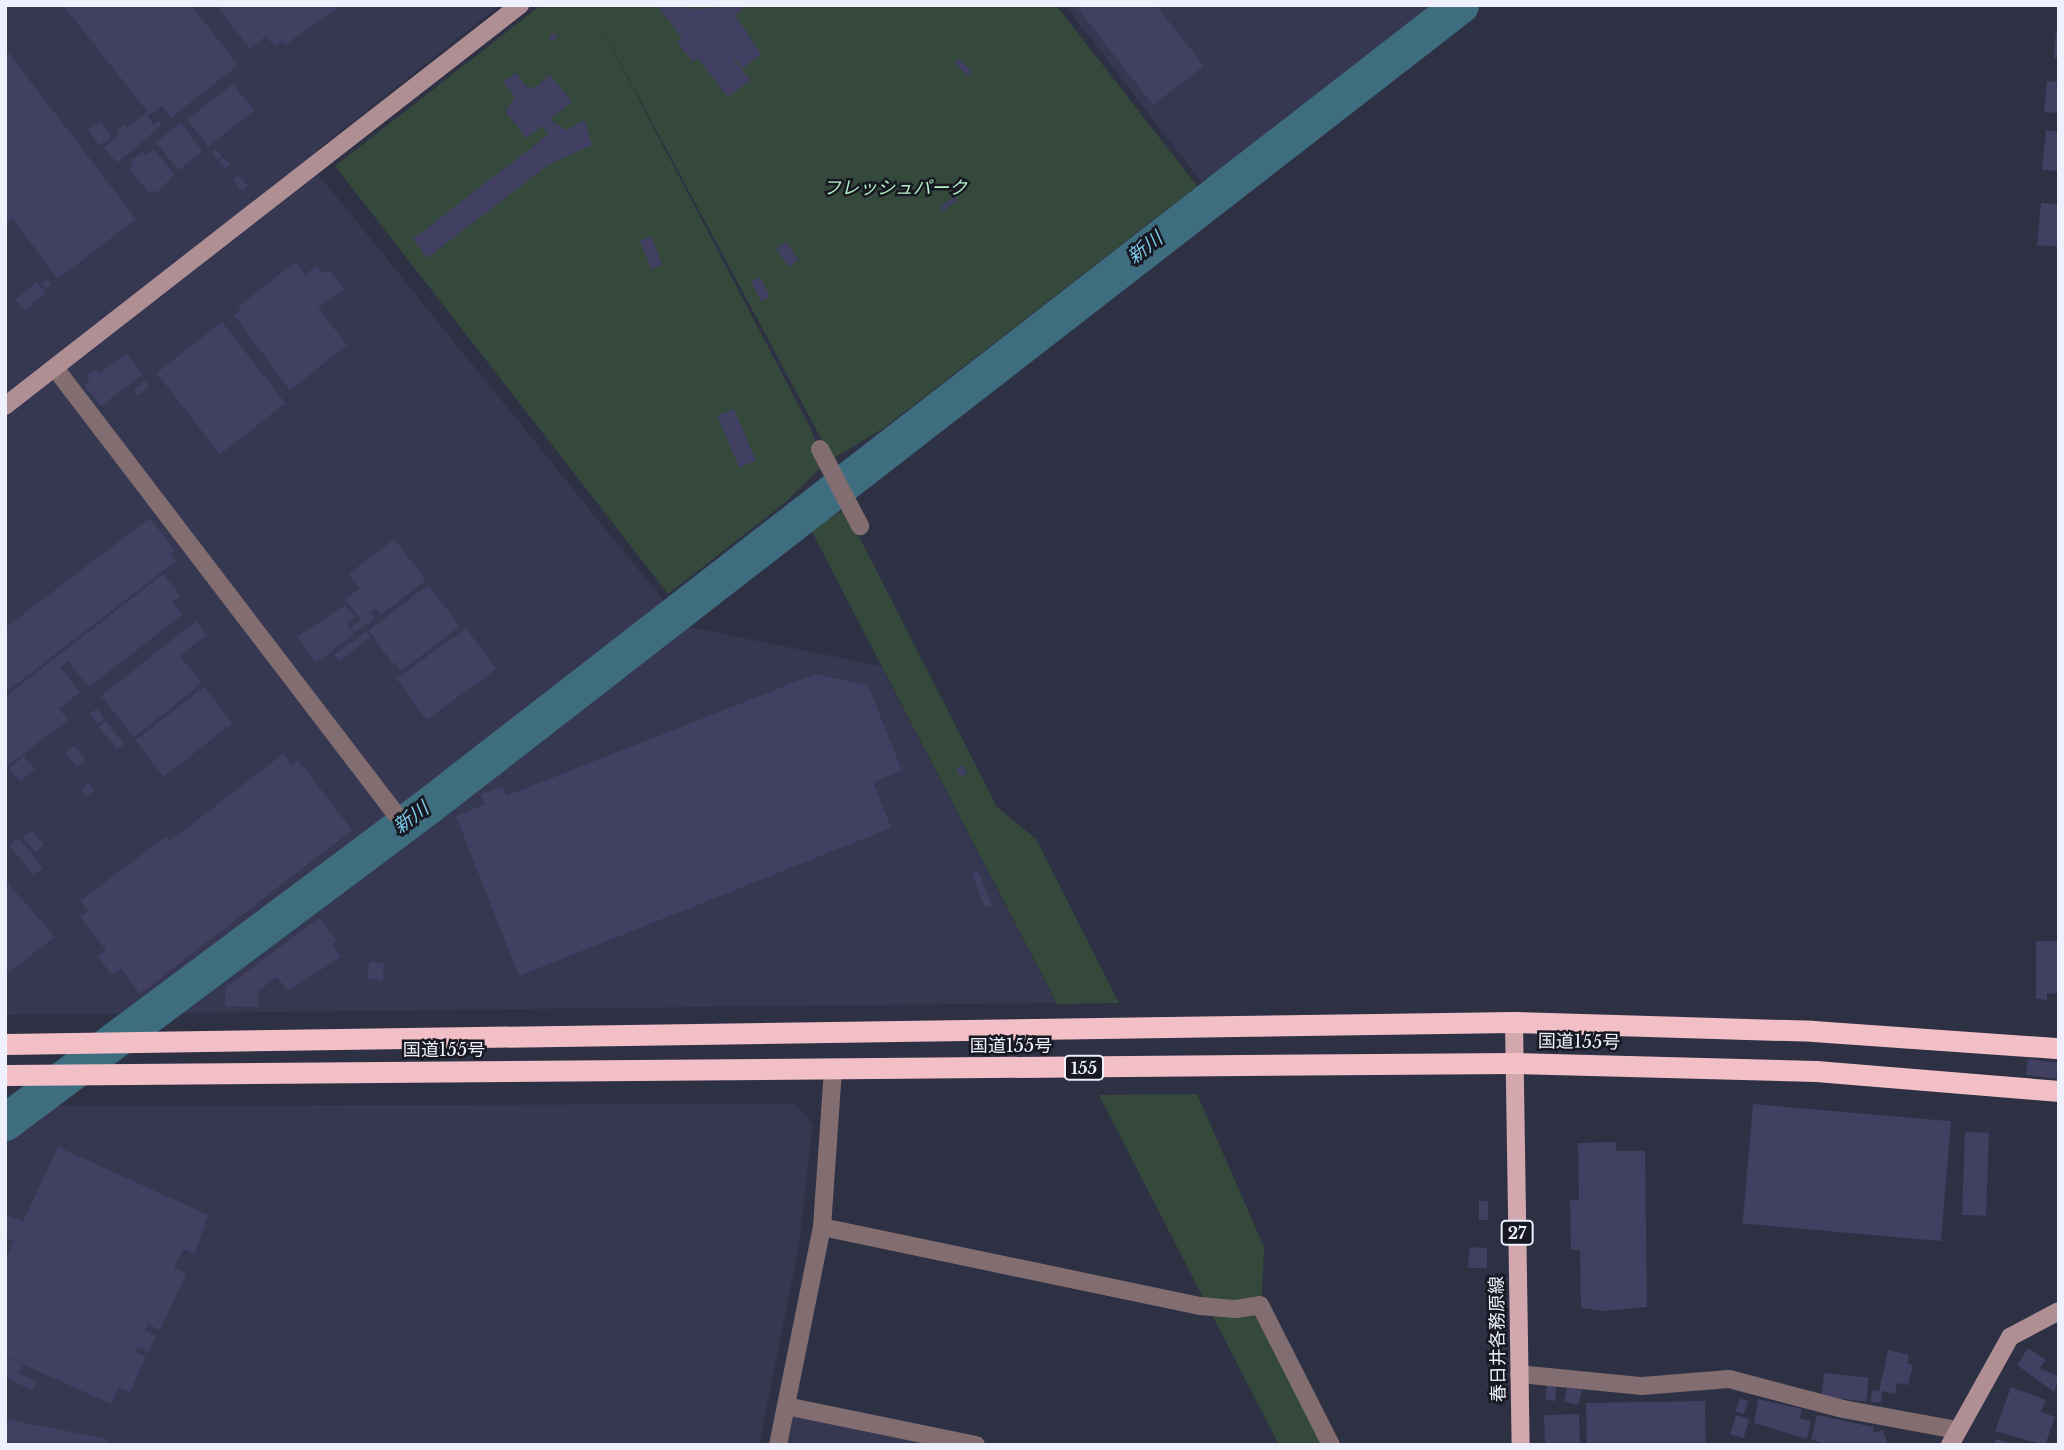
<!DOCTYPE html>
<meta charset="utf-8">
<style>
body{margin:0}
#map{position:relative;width:2064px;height:1450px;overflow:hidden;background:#2e3044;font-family:"Libre Baskerville","Noto Sans JP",serif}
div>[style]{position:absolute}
.built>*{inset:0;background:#363852}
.green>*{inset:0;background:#34493b}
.river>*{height:37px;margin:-18.5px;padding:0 18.5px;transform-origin:18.5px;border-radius:18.5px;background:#3e6d7f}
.building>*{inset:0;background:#413f62;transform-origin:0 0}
.street>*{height:18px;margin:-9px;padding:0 9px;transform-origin:9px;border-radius:9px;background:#826d70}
.secondary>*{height:18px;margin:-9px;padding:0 9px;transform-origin:9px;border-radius:9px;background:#af8f93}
.primary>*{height:18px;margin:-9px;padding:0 9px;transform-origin:9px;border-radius:9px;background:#d2a8ae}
.highway>*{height:21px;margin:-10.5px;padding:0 10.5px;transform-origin:10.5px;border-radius:10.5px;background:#f2bfc6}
span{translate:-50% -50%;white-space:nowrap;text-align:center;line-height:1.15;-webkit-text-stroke:5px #171822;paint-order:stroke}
.shield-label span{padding:2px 5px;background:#171822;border:2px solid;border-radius:5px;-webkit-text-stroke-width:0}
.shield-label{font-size:16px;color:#eef0fe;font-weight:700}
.park-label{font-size:18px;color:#b0f0c4;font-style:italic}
.street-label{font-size:18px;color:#eef0fe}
.water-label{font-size:19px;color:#7dccea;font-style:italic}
.frame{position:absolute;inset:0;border:7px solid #eef0fe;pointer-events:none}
</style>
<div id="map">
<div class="built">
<div style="clip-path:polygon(5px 5px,500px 5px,318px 149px,319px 175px,684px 626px,881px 666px,1056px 1003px,5px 1015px)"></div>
<div style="clip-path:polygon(1065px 5px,1432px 5px,1202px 183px)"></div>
<div style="clip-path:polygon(795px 1104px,813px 1124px,798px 1251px,759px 1445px,5px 1445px,5px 1106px)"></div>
<div style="clip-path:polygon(793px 1414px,935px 1445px,787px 1445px)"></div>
</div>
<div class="green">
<div style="clip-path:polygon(541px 5px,1056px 5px,1197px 186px,884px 428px,832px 459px,591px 8px,811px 429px,823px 465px,786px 502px,668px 594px,335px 166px)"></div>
<div style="clip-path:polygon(845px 509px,997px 807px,1036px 839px,1119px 1003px,1057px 1004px,811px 530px)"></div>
<div style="clip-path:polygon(1197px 1094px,1264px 1247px,1261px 1315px,1326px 1445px,1279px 1445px,1099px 1095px)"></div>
</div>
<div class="river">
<div style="left:5px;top:1122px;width:529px;rotate:-36.78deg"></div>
<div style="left:429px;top:805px;width:1305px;rotate:-37.81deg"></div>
</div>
<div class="building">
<div style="clip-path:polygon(63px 5px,191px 5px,238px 65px,171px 118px,162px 106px,147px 116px,154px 125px,159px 121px,162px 125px,117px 163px,104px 147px,119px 135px,116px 131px,125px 124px,128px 128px,147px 111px)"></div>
<div style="clip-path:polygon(216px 5px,342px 5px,285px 45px,282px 41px,275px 47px,266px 36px,250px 49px)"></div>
<div style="clip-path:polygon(657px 5px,698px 9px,747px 5px,735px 15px,761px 54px,743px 68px,728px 52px,750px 80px,728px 97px,698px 58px,693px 62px,677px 42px,682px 38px)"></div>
<div style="clip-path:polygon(1075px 5px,1156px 5px,1204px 66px,1153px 105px)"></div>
<div style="clip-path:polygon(2056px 31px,2059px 31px,2059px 58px,2054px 58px)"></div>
<div style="clip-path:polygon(555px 33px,557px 39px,551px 42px,549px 35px)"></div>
<div style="clip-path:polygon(7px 51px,136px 219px,58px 279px,13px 219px,5px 225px)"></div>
<div style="left:959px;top:58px;width:20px;height:6px;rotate:49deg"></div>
<div style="clip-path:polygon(516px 73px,527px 87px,534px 88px,550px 75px,572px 102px,550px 119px,566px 130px,585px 120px,592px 145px,548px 165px,427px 258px,413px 239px,549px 134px,542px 126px,526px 138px,505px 111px,515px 97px,503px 82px)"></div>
<div style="clip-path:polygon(2047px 81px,2059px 82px,2059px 113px,2044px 112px)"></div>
<div style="left:233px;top:84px;width:34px;height:58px;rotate:52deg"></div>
<div style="left:100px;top:121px;width:20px;height:15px;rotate:53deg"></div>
<div style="left:180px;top:123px;width:36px;height:31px;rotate:51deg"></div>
<div style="clip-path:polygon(2046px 130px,2059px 132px,2059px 171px,2042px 170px)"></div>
<div style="clip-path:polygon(154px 149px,174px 174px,157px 194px,153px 190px,149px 193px,129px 169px,134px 165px,130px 161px,143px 152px,146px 156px)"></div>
<div style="left:216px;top:149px;width:9px;height:6px;rotate:49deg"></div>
<div style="clip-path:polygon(223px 158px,230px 165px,225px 169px,219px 162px)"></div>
<div style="left:239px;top:175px;width:14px;height:8px;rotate:51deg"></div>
<div style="left:955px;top:196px;width:5px;height:19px;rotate:53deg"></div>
<div style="clip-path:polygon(2041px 203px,2059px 204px,2059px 247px,2037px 245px)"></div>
<div style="left:651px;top:236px;width:31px;height:12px;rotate:68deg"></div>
<div style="left:786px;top:242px;width:22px;height:12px;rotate:54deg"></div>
<div style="clip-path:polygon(295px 262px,305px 275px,317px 265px,324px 274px,329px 270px,344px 289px,318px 308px,347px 345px,290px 390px,234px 315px,241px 310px,238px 307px)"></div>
<div style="left:760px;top:277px;width:22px;height:10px;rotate:63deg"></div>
<div style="clip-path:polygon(47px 279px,51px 285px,45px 289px,41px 284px)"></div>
<div style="left:37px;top:282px;width:14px;height:28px;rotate:51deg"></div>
<div style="left:222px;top:322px;width:103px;height:83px;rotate:52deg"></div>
<div style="clip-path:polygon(126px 353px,143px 374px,101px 406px,84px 385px,90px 381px,86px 376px,96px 369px,100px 373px)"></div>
<div style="clip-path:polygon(145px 381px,149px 387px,138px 395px,134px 390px)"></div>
<div style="left:734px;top:409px;width:56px;height:18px;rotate:67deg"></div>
<div style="clip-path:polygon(150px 518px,175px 551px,171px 554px,176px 561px,5px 693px,5px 628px)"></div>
<div style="clip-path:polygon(394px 539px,426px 580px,381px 615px,376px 608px,361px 620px,345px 599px,360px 588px,349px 574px)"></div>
<div style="clip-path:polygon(163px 574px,181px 596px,172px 602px,182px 615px,89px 687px,68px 661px,60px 667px,80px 692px,59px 709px,68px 720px,5px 768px,5px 697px)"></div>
<div style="clip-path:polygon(428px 585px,460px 626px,401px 671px,395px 662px,392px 664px,369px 630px)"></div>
<div style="clip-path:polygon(345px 605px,355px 617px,346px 623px,354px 634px,316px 663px,297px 637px)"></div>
<div style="left:371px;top:613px;width:7px;height:24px;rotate:56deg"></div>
<div style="clip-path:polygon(196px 621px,206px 635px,180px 656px,202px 683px,134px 737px,101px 696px)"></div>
<div style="left:466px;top:628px;width:51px;height:86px;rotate:54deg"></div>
<div style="clip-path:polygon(366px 632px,370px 637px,339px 661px,334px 655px)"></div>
<div style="clip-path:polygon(815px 674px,868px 685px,902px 771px,873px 782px,891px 828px,519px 976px,456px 816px,485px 804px,481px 794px,503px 787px,506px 796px)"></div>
<div style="left:204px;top:687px;width:46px;height:87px;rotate:52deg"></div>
<div style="left:97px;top:709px;width:13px;height:8px;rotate:58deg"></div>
<div style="left:106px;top:721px;width:29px;height:9px;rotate:52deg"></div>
<div style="left:74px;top:746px;width:18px;height:11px;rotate:49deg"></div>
<div style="clip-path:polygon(283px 754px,292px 765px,298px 760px,352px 830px,140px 994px,121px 969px,112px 975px,98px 957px,106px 950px,80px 917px,88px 911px,80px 901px,166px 836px,170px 841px)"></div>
<div style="left:24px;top:756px;width:17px;height:19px;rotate:50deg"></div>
<div style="left:963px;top:765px;width:9px;height:8px;rotate:63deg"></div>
<div style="left:89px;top:783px;width:9px;height:11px;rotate:49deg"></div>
<div style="clip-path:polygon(33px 831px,44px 845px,35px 853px,23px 837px)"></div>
<div style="left:19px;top:838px;width:38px;height:12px;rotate:51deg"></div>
<div style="left:978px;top:871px;width:37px;height:7px;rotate:68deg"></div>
<div style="clip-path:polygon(5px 880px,55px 937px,5px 975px)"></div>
<div style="clip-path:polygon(319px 918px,337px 941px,332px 945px,341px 957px,288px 991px,277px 977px,258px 991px,259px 1007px,225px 1006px,225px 988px)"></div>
<div style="clip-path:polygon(2036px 941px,2059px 941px,2059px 994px,2047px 993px,2047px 1000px,2036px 999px)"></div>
<div style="left:369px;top:962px;width:15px;height:17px;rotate:4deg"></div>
<div style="left:2028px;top:1059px;width:31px;height:16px;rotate:7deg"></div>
<div style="left:1753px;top:1104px;width:199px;height:120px;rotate:5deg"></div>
<div style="left:1965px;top:1132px;width:24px;height:83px;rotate:2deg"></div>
<div style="clip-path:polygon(1616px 1142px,1616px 1151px,1645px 1151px,1647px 1307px,1603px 1311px,1581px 1308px,1580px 1250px,1571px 1250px,1570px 1200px,1579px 1200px,1578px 1143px)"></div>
<div style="clip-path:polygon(58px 1147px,208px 1215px,195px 1254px,183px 1249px,174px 1268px,186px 1274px,160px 1330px,148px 1324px,145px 1331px,156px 1336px,149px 1352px,138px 1347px,135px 1352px,146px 1357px,130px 1392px,119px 1388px,111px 1404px,5px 1356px,5px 1261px,14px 1241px,5px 1237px,5px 1214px,23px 1222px)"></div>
<div style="left:1488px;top:1201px;width:19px;height:9px;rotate:90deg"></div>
<div style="clip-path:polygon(1470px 1247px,1487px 1248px,1487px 1268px,1468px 1268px)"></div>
<div style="clip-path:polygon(2028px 1348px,2046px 1360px,2040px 1368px,2059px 1377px,2054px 1392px,2017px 1365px)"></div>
<div style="clip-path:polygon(1888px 1350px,1909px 1355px,1907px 1364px,1913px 1365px,1908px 1385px,1897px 1383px,1895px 1394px,1882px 1391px,1881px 1403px,1871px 1402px,1872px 1390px,1879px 1391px)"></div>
<div style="clip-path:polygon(5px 1357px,23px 1365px,19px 1373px,37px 1381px,33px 1390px,5px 1378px)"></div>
<div style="left:1824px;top:1373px;width:45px;height:24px;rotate:6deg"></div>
<div style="left:1547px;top:1383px;width:10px;height:17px;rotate:6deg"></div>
<div style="left:1567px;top:1387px;width:15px;height:15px;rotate:11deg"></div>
<div style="clip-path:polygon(2011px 1387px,2046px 1400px,2041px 1412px,2055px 1417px,2045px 1445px,1995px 1431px)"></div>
<div style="left:1740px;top:1398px;width:9px;height:14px;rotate:21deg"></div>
<div style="clip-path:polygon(1758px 1399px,1802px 1409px,1800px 1418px,1811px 1421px,1807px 1439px,1754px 1423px)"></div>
<div style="left:1705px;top:1401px;width:44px;height:119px;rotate:89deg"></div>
<div style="left:1579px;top:1414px;width:31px;height:35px;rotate:88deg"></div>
<div style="left:1736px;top:1415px;width:14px;height:20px;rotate:17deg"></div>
<div style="clip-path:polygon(1817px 1415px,1873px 1427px,1874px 1433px,1883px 1430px,1888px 1445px,1827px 1445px,1811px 1439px)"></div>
<div style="clip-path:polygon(5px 1419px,107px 1439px,106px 1445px,5px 1445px)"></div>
<div style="clip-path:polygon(1996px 1439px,2013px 1444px,2013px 1445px,1994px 1445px)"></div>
</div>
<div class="street">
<div style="left:55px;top:368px;width:560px;rotate:52.62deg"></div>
<div style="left:820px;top:449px;width:87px;rotate:62.5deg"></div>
<div style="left:822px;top:1227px;width:386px;rotate:11.8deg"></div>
<div style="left:1200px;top:1306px;width:36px;rotate:5deg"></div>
<div style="left:1236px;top:1309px;width:24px;rotate:-9deg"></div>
<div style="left:1260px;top:1305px;width:157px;rotate:63.1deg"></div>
<div style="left:1519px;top:1374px;width:124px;rotate:5.6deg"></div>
<div style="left:1642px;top:1386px;width:87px;rotate:-4.6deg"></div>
<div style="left:1729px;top:1379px;width:118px;rotate:14.7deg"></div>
<div style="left:1843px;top:1409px;width:115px;rotate:10.5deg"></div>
<div style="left:786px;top:1406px;width:194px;rotate:11.6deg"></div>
<div style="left:778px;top:1445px;width:222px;rotate:-78.6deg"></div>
<div style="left:822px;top:1227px;width:157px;rotate:-86deg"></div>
</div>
<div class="secondary">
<div style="left:5px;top:406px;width:653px;rotate:-37.91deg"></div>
<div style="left:1950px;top:1445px;width:124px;rotate:-60.9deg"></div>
<div style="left:2010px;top:1337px;width:55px;rotate:-28deg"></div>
</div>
<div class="primary">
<div style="left:1514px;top:1022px;width:423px;rotate:89.1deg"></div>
</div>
<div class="highway">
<div style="left:5px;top:1044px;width:1509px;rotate:-0.84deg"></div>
<div style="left:1514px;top:1022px;width:299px;rotate:1.7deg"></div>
<div style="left:1813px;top:1031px;width:247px;rotate:4deg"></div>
<div style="left:5px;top:1075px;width:1509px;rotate:-0.46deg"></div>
<div style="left:1514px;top:1063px;width:302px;rotate:1.5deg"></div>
<div style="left:1816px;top:1071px;width:244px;rotate:4.7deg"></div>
</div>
<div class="shield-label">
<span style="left:1084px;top:1068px">155</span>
<span style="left:1517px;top:1233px">27</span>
</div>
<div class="park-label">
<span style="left:895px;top:188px">フレッシュパーク</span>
</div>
<div class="street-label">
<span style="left:1579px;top:1042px;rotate:1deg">国道155号</span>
<span style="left:1011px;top:1046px">国道155号</span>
<span style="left:444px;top:1050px">国道155号</span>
<span style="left:1498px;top:1339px;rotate:-91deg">春日井各務原線</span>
</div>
<div class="water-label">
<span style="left:1145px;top:248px;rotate:-38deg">新川</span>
<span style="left:411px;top:818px;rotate:-37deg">新川</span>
</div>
<div class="frame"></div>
</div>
